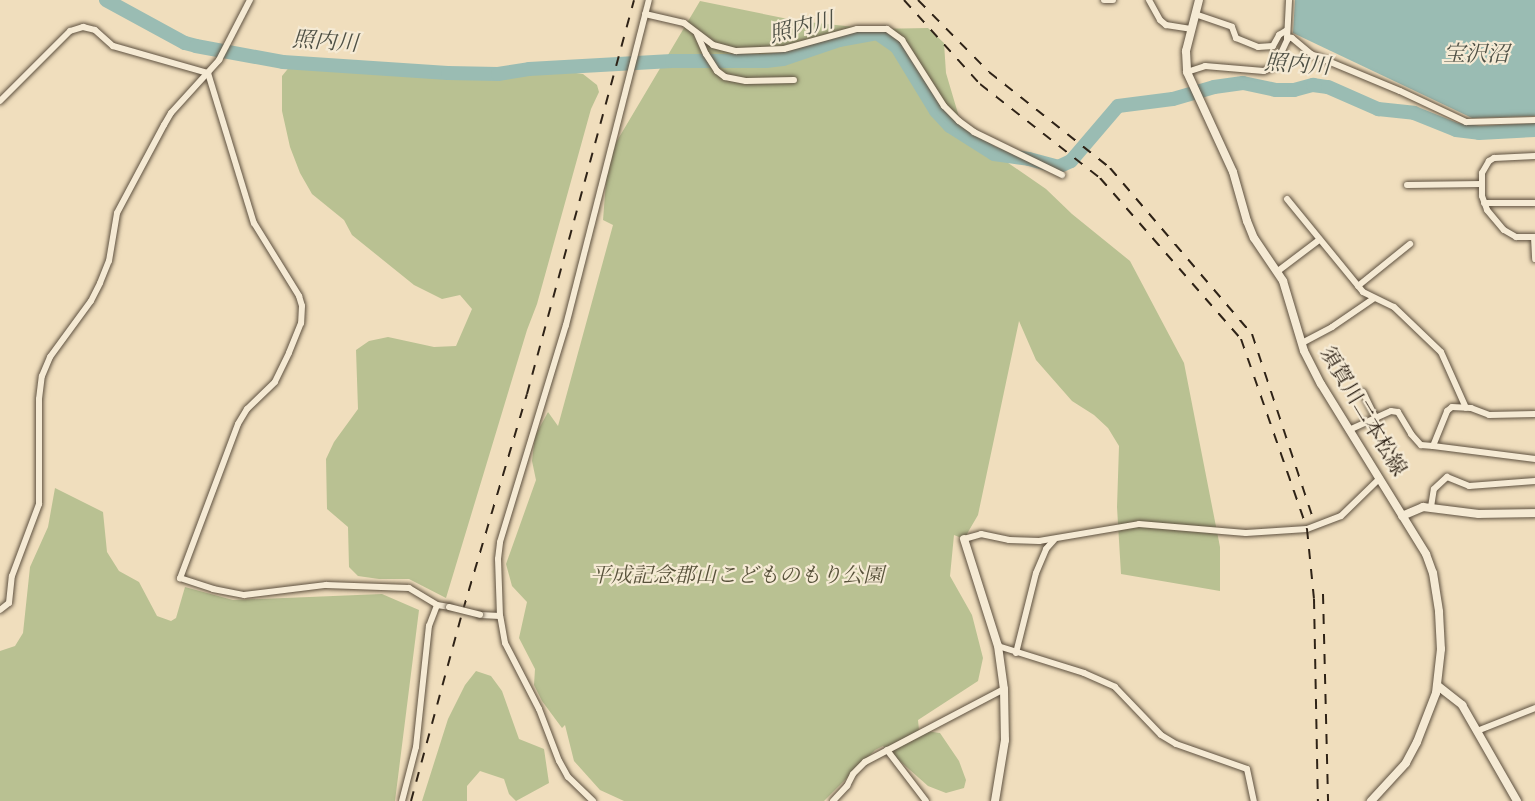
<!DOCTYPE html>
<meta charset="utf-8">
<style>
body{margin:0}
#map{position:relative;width:1535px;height:801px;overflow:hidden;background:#f0debd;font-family:"Sorts Mill Goudy","Noto Serif JP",serif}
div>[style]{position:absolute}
.green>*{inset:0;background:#b9c192}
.water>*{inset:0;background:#9abcb3}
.river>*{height:14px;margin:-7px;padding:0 7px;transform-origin:7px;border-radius:7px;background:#9abcb3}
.roads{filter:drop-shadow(0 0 2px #5e5140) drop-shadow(0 0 2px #5e5140)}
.street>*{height:6px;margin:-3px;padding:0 3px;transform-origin:3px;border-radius:3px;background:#f5ead4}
.secondary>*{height:8px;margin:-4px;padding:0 4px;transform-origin:4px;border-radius:4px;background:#f5ead4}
.rail>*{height:2px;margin-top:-1px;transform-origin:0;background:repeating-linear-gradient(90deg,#2e2216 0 10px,transparent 0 20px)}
.bridges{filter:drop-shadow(0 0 2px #5e5140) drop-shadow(0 0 2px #5e5140)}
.street-bridge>*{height:6px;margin:-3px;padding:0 3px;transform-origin:3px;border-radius:3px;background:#f5ead4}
span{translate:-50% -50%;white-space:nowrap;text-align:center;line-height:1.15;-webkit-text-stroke:4.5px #f5ead4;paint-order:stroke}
.street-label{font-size:21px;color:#2e2216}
.park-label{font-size:21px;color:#58523b;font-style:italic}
.water-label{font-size:22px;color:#4e5045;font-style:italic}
</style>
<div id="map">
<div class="green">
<div style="clip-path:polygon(700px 1px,798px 21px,874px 29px,928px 28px,944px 43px,946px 73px,959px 117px,975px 140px,1046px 189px,1072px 214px,1130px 261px,1184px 363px,1220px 547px,1220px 591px,1121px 574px,1117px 507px,1119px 446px,1108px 428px,1094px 415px,1072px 401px,1036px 360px,1019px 321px,978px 515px,964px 539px,954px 535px,950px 576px,972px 615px,983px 658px,978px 681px,918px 720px,919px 730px,940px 733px,959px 761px,966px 780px,964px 788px,946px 793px,928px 786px,883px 746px,875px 750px,824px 801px,624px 801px,600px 790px,574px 761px,565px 725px,562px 728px,542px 701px,534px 685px,535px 669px,519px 638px,527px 602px,512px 586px,506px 564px,536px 480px,532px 461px,535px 436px,548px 412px,558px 426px,613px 225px,603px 220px,608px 156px)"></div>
<div style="clip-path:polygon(291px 65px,445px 78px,548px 69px,583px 74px,597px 85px,599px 92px,591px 109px,537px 304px,527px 330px,446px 598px,409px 579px,379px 579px,358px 576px,349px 567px,348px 527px,327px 509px,326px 459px,334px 442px,358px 409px,356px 350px,369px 341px,388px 337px,434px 347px,456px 346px,472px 309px,460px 295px,442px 299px,414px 285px,352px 235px,344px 220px,312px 194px,300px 173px,290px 147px,282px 111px,282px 76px)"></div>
<div style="clip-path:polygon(55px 488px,103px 512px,107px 552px,119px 571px,139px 582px,157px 616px,171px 621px,176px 618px,185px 587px,233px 600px,382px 594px,419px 610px,395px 801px,0 801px,0 651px,15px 646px,23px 633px,30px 567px,48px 527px)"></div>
<div style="clip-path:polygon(476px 671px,491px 676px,502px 691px,519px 739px,544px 749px,549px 783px,516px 801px,509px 794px,504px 779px,480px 771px,467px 786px,467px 801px,422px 801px,448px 719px,465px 685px)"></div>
</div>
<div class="water">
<div style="clip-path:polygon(1295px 0,1535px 0,1535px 116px,1472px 118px,1293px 33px)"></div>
</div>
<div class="river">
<div style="left:106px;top:0;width:90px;rotate:28.6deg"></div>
<div style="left:185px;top:43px;width:11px;rotate:15deg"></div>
<div style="left:196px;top:46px;width:88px;rotate:10.4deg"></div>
<div style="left:283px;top:62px;width:165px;rotate:3.8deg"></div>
<div style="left:448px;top:73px;width:50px;rotate:1.1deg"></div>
<div style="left:498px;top:74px;width:31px;rotate:-9deg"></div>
<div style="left:529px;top:69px;width:143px;rotate:-3.2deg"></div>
<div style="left:672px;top:61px;width:94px"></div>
<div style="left:766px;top:61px;width:17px;rotate:-7deg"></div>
<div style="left:783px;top:59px;width:59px;rotate:-18.7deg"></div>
<div style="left:839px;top:40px;width:39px;rotate:-10deg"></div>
<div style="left:877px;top:33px;width:24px;rotate:35deg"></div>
<div style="left:897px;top:47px;width:75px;rotate:58.6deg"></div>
<div style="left:936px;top:111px;width:21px;rotate:47deg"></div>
<div style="left:950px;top:126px;width:52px;rotate:32.5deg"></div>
<div style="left:994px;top:154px;width:35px;rotate:8deg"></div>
<div style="left:1029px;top:159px;width:30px;rotate:15deg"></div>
<div style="left:1058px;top:167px;width:14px;rotate:-25deg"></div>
<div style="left:1071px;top:161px;width:72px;rotate:-49.5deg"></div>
<div style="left:1118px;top:106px;width:55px;rotate:-7.3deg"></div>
<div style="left:1173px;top:99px;width:43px;rotate:-16.3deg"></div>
<div style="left:1214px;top:87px;width:29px;rotate:-8deg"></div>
<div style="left:1243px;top:83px;width:34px;rotate:12deg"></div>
<div style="left:1276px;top:90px;width:18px"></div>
<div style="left:1294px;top:90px;width:20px;rotate:-15deg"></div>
<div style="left:1313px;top:85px;width:15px;rotate:8deg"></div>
<div style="left:1328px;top:87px;width:55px;rotate:23.7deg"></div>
<div style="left:1378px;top:109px;width:36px;rotate:6deg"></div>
<div style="left:1414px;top:113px;width:45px;rotate:22deg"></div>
<div style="left:1456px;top:130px;width:23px;rotate:7deg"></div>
<div style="left:1479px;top:133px;width:56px;rotate:-3.1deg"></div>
</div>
<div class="roads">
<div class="street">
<div style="left:1104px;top:0;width:9px"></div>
<div style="left:1149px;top:0;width:23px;rotate:61deg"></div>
<div style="left:1160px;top:20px;width:8px;rotate:40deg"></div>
<div style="left:1166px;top:25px;width:25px;rotate:9deg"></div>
<div style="left:645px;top:14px;width:40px;rotate:13deg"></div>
<div style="left:684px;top:23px;width:36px;rotate:37deg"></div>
<div style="left:713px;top:45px;width:24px;rotate:15deg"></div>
<div style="left:736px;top:51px;width:48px;rotate:-2.4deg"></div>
<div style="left:784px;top:49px;width:76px;rotate:-15.3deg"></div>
<div style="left:857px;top:29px;width:30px"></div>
<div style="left:887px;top:29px;width:19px;rotate:36deg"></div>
<div style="left:902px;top:40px;width:78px;rotate:57.5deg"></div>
<div style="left:944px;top:106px;width:21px;rotate:45deg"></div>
<div style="left:959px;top:121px;width:19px;rotate:36deg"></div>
<div style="left:974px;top:132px;width:98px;rotate:26deg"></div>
<div style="left:1195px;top:14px;width:39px;rotate:19deg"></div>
<div style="left:1232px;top:27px;width:12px;rotate:70deg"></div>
<div style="left:1236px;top:38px;width:24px;rotate:22deg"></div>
<div style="left:1258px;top:47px;width:15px;rotate:-4deg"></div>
<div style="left:1273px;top:46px;width:13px;rotate:-61deg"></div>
<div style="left:1279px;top:35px;width:9px;rotate:-32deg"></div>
<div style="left:697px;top:34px;width:22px;rotate:66deg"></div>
<div style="left:706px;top:54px;width:20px;rotate:57deg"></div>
<div style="left:717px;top:71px;width:10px;rotate:37deg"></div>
<div style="left:725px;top:77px;width:21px;rotate:11deg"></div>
<div style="left:746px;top:81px;width:48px;rotate:-1.2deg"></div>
<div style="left:1287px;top:37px;width:5px;rotate:11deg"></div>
<div style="left:1292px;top:38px;width:25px;rotate:40deg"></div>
<div style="left:1311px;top:54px;width:96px;rotate:22.6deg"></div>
<div style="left:1400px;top:91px;width:73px;rotate:25.2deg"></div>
<div style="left:1466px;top:122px;width:69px;rotate:-1.7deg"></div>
<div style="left:1187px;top:72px;width:19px;rotate:-18deg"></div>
<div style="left:1205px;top:66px;width:59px;rotate:4.8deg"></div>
<div style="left:1264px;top:71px;width:12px;rotate:-24deg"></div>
<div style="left:1275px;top:66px;width:29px;rotate:-65deg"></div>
<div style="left:1287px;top:40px;width:40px;rotate:-87.1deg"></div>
<div style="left:0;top:101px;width:99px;rotate:-45deg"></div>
<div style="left:70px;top:31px;width:14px;rotate:-17deg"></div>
<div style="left:83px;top:27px;width:12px;rotate:14deg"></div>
<div style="left:95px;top:30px;width:24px;rotate:42deg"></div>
<div style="left:113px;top:46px;width:99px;rotate:15.9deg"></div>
<div style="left:208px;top:73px;width:157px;rotate:73deg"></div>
<div style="left:254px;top:223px;width:86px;rotate:58.3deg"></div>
<div style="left:299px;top:296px;width:10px;rotate:73deg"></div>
<div style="left:302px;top:306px;width:17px;rotate:93deg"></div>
<div style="left:301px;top:323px;width:32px;rotate:112deg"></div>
<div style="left:289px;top:353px;width:32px;rotate:116deg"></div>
<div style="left:275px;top:382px;width:39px;rotate:136deg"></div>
<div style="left:247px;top:409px;width:17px;rotate:121deg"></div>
<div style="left:238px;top:424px;width:165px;rotate:110.6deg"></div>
<div style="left:180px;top:578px;width:35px;rotate:18deg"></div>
<div style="left:213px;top:589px;width:32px;rotate:11deg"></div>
<div style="left:244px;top:595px;width:83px;rotate:-7deg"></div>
<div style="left:326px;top:585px;width:83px;rotate:2.1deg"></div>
<div style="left:409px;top:588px;width:33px;rotate:31deg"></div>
<div style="left:437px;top:605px;width:12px;rotate:9deg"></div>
<div style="left:1535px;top:156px;width:41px;rotate:177.2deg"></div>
<div style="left:1494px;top:158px;width:6px;rotate:149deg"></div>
<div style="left:1489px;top:161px;width:14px;rotate:120deg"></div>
<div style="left:1482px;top:173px;width:23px;rotate:90deg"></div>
<div style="left:1482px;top:196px;width:15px;rotate:70deg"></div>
<div style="left:1487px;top:210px;width:26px;rotate:50deg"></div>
<div style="left:1504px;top:230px;width:14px;rotate:30deg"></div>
<div style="left:1516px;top:237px;width:19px"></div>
<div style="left:1407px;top:185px;width:75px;rotate:-0.8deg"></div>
<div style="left:1287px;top:199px;width:120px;rotate:50.7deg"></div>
<div style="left:1363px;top:292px;width:34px;rotate:26deg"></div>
<div style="left:1394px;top:307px;width:65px;rotate:43.8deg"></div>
<div style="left:1441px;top:352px;width:61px;rotate:65.9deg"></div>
<div style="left:1484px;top:203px;width:51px"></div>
<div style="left:1534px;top:237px;width:22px;rotate:87deg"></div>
<div style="left:1278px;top:271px;width:51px;rotate:-37.1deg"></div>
<div style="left:1358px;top:286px;width:67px;rotate:-38.9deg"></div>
<div style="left:1302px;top:343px;width:34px;rotate:-28deg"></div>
<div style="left:1332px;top:327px;width:50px;rotate:-34.3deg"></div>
<div style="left:1363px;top:392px;width:30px;rotate:64deg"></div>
<div style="left:1349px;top:430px;width:46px;rotate:-24.3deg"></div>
<div style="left:1391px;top:411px;width:7px;rotate:8deg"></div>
<div style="left:1398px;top:412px;width:26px;rotate:59deg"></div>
<div style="left:1411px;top:434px;width:15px;rotate:48deg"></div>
<div style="left:1421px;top:445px;width:12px;rotate:5deg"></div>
<div style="left:1433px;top:446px;width:38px;rotate:-68deg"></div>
<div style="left:1447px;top:411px;width:6px;rotate:-39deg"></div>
<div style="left:1452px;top:407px;width:19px;rotate:3deg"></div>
<div style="left:1471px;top:408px;width:19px;rotate:21deg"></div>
<div style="left:1489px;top:415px;width:46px;rotate:-1.2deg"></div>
<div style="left:1433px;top:446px;width:103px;rotate:7.3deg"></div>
<div style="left:1431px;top:507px;width:18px;rotate:-81deg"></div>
<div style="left:1434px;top:489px;width:18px;rotate:-43deg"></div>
<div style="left:1447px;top:477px;width:24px;rotate:22deg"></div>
<div style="left:1469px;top:486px;width:66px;rotate:-4.3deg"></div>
<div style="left:964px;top:539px;width:18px;rotate:-16deg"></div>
<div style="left:981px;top:534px;width:29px;rotate:12deg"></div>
<div style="left:1009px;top:540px;width:30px;rotate:2deg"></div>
<div style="left:1039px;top:541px;width:101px;rotate:-9.6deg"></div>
<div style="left:1139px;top:524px;width:107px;rotate:4.8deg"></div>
<div style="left:1246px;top:533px;width:61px;rotate:-3.8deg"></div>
<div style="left:1307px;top:529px;width:36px;rotate:-21deg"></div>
<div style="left:1341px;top:516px;width:54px;rotate:-44.3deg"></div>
<div style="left:0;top:610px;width:11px;rotate:-38deg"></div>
<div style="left:9px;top:603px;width:27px;rotate:-84deg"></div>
<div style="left:12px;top:576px;width:77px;rotate:-69.4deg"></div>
<div style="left:39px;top:504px;width:105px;rotate:-90deg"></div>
<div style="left:39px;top:399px;width:23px;rotate:-83deg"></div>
<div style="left:42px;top:376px;width:21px;rotate:-67deg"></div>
<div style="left:50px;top:357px;width:69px;rotate:-53.8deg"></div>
<div style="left:91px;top:301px;width:20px;rotate:-63deg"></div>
<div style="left:100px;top:283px;width:24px;rotate:-68deg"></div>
<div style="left:109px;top:261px;width:49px;rotate:-80.5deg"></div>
<div style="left:117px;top:213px;width:100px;rotate:-61.9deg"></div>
<div style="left:164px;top:125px;width:14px;rotate:-60deg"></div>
<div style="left:171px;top:113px;width:72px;rotate:-47.8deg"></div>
<div style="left:219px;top:60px;width:68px;rotate:-62.7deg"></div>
<div style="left:480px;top:615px;width:20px;rotate:3deg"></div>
<div style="left:998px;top:646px;width:90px;rotate:17.4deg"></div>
<div style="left:1084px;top:673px;width:34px;rotate:24deg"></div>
<div style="left:1115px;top:687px;width:66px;rotate:46.2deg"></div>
<div style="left:1161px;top:735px;width:17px;rotate:31deg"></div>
<div style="left:1176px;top:744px;width:75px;rotate:19.4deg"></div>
<div style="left:1247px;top:769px;width:33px;rotate:78deg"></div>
<div style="left:1016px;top:653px;width:82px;rotate:-76deg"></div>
<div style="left:1036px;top:573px;width:26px;rotate:-67deg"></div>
<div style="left:1046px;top:549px;width:12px;rotate:-48deg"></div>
<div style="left:1477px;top:731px;width:62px;rotate:-21.6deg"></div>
<div style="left:887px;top:750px;width:64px;rotate:52.6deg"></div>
<div style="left:402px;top:801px;width:56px;rotate:-75.5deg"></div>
<div style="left:416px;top:747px;width:122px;rotate:-83.9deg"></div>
<div style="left:429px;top:626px;width:22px;rotate:-69deg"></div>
<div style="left:593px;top:801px;width:35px;rotate:-136deg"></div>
<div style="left:568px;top:777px;width:18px;rotate:-119deg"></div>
<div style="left:559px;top:761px;width:56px;rotate:-111deg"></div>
<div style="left:539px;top:709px;width:74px;rotate:-117.3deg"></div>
<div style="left:505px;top:643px;width:27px;rotate:-100deg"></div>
<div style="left:500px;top:616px;width:57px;rotate:-92deg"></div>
<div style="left:498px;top:559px;width:17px;rotate:-83deg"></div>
<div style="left:500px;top:542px;width:227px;rotate:-73.1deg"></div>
<div style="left:566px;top:325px;width:335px;rotate:-75.7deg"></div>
<div style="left:833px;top:801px;width:21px;rotate:-47deg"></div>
<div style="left:847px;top:786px;width:13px;rotate:-63deg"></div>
<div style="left:853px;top:774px;width:17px;rotate:-45deg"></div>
<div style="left:865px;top:762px;width:157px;rotate:-27.7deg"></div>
</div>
<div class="secondary">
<div style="left:1199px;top:0;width:53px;rotate:104.3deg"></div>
<div style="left:1186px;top:51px;width:21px;rotate:87deg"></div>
<div style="left:1187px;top:72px;width:110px;rotate:65.3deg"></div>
<div style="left:1233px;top:172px;width:51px;rotate:74.1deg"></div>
<div style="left:1247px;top:221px;width:18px;rotate:68deg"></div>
<div style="left:1254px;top:238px;width:52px;rotate:56deg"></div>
<div style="left:1283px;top:281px;width:73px;rotate:73.3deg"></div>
<div style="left:1304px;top:351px;width:37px;rotate:63deg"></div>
<div style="left:1321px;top:384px;width:200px;rotate:58.3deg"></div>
<div style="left:1426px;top:554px;width:20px;rotate:70deg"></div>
<div style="left:1433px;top:573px;width:39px;rotate:81deg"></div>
<div style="left:1439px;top:612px;width:37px;rotate:87deg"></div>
<div style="left:1441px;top:649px;width:44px;rotate:96.5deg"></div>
<div style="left:1436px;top:693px;width:53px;rotate:111.2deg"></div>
<div style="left:1417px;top:742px;width:24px;rotate:118deg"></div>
<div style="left:1406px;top:763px;width:52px;rotate:132.6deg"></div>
<div style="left:1402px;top:516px;width:23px;rotate:-23deg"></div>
<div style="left:1423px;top:507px;width:56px;rotate:7.1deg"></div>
<div style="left:1479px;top:514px;width:56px;rotate:-1deg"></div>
<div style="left:964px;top:539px;width:112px;rotate:72.4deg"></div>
<div style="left:998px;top:646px;width:43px;rotate:82.1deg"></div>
<div style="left:1004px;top:689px;width:51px;rotate:88.9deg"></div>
<div style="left:1005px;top:740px;width:62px;rotate:99.3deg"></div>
<div style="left:1438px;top:686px;width:31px;rotate:38deg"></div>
<div style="left:1462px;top:705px;width:111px;rotate:60.2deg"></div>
</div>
</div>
<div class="rail">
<div style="left:904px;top:0;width:113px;rotate:47.9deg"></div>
<div style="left:980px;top:84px;width:152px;rotate:38.1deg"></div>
<div style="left:1100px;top:178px;width:214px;rotate:48.8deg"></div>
<div style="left:1241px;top:339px;width:201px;rotate:70.8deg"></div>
<div style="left:1307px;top:529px;width:70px;rotate:84.3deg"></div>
<div style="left:1314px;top:599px;width:202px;rotate:88.9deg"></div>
<div style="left:918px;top:0;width:101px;rotate:45.4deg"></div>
<div style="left:989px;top:72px;width:154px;rotate:38.4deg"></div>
<div style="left:1110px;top:168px;width:218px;rotate:49.5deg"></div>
<div style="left:1252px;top:334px;width:198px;rotate:71.7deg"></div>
<div style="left:1323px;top:594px;width:207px;rotate:88.6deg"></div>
<div style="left:411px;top:801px;width:198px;rotate:-74.8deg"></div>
<div style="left:463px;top:610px;width:225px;rotate:-73.5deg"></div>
<div style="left:527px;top:394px;width:408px;rotate:-74.8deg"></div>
</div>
<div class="bridges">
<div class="street-bridge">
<div style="left:449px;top:607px;width:32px;rotate:14deg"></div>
</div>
</div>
<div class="street-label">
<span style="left:1362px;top:412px;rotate:59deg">須賀川二本松線</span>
</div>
<div class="park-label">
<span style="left:737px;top:577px">平成記念郡山こどものもり公園</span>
</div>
<div class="water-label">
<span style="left:802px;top:30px;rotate:-14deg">照内川</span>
<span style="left:325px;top:44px;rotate:4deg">照内川</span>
<span style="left:1476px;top:57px">宝沢沼</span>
<span style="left:1297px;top:67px;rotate:4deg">照内川</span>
</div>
</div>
